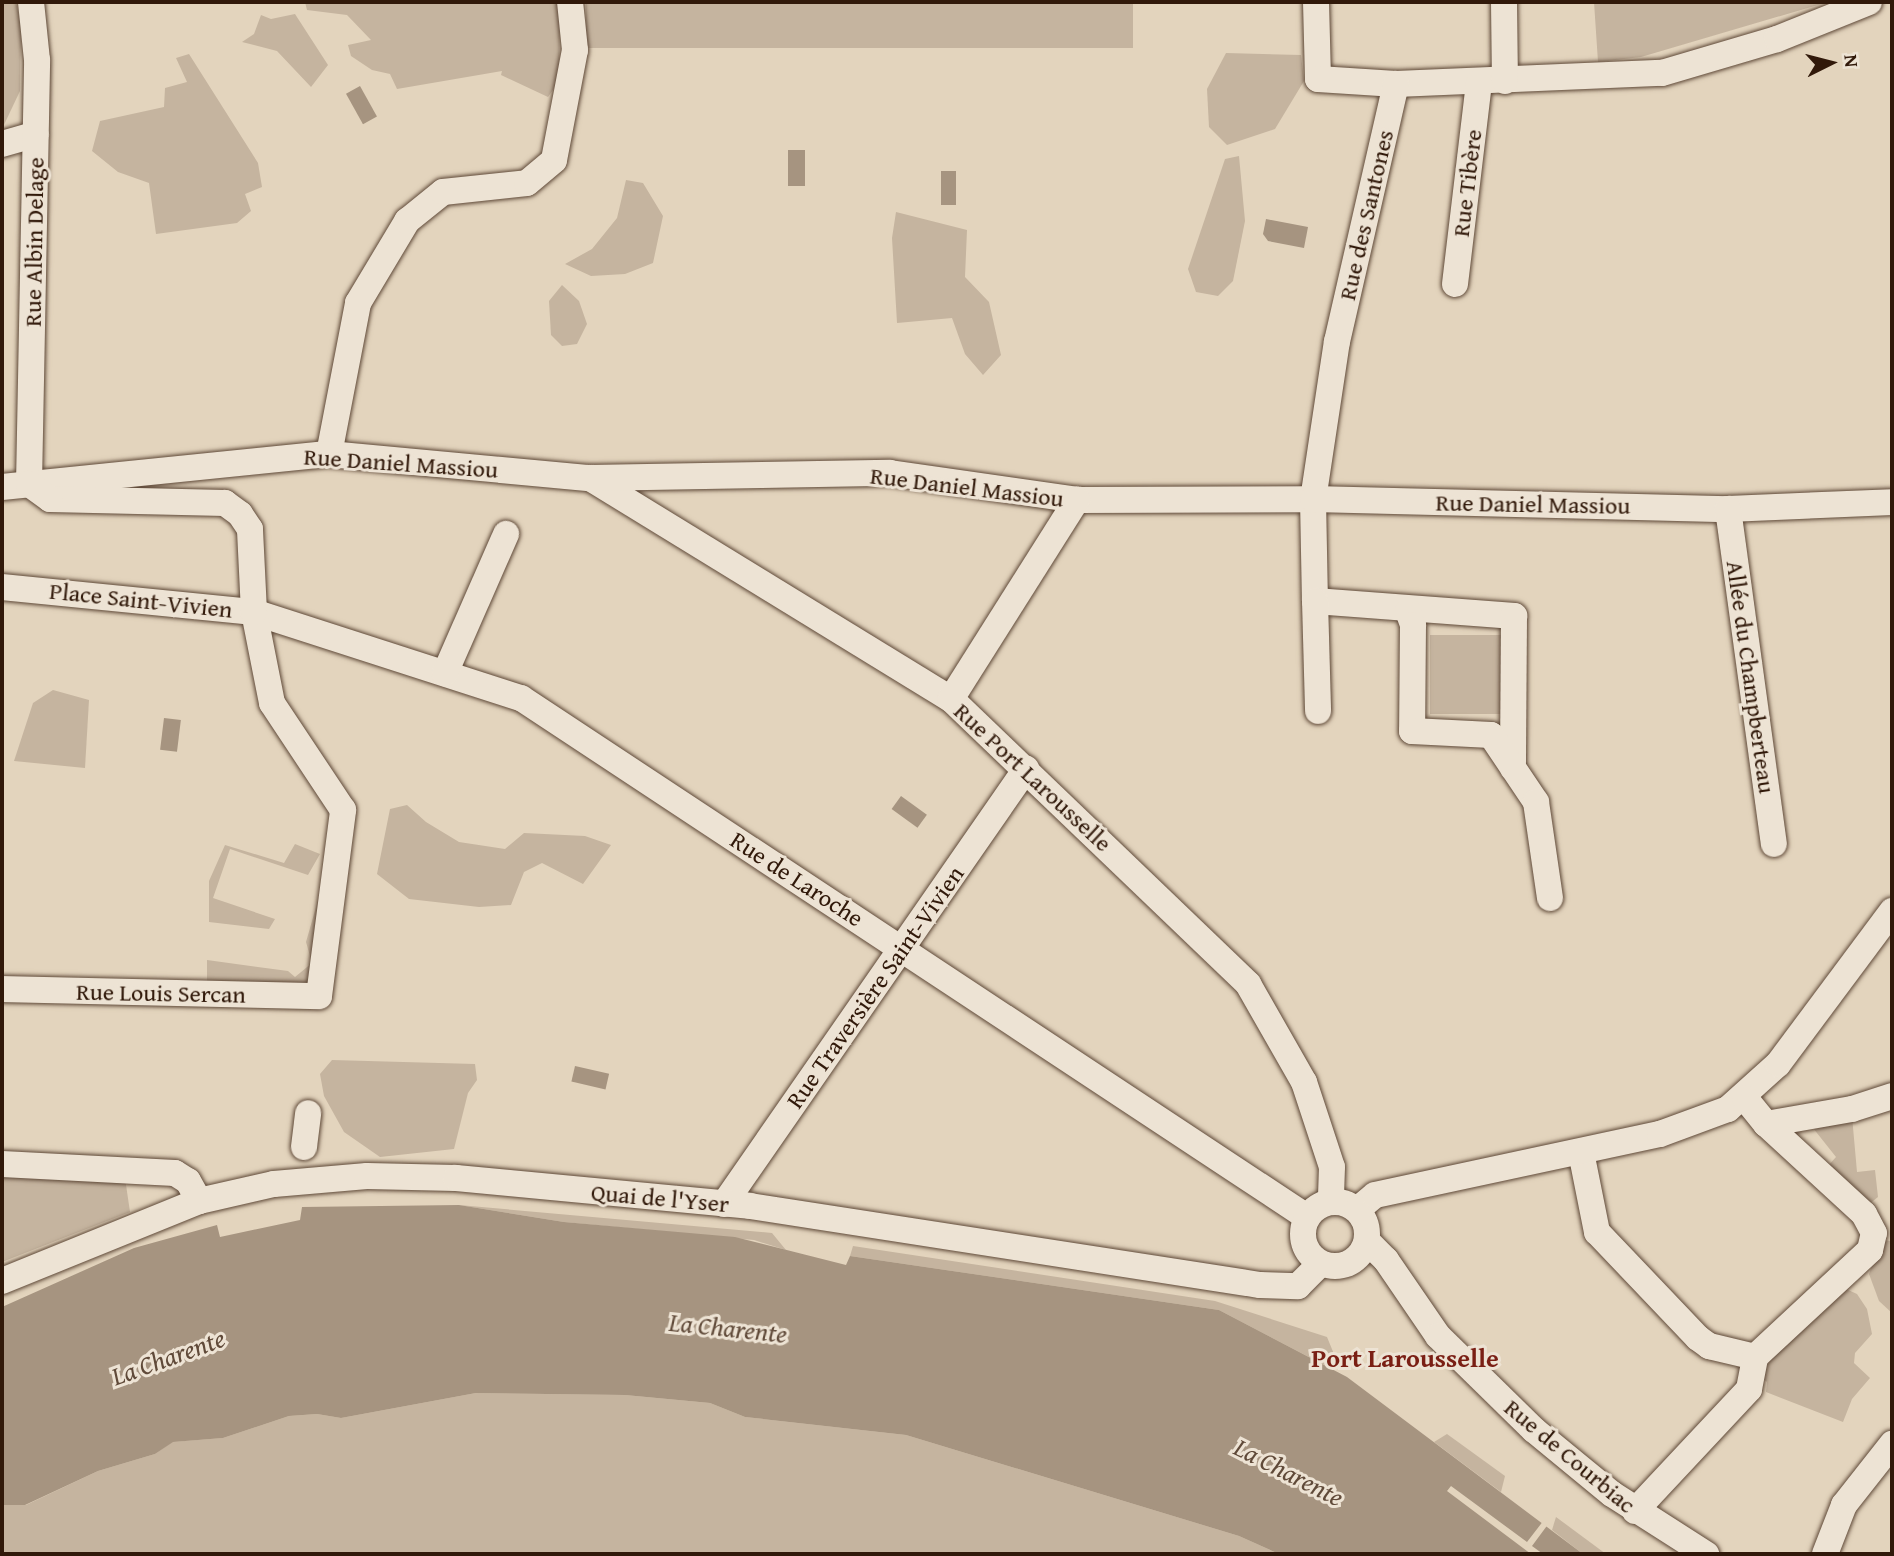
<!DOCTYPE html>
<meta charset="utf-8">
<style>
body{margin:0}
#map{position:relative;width:1894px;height:1556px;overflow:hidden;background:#e3d4bd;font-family:"Gentium Book Plus",serif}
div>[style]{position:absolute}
.green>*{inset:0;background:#c5b49f;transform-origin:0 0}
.water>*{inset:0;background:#a69480;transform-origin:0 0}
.pier>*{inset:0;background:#e3d4bd}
.roads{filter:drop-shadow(0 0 2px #5e4837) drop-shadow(0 0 2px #5e4837)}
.minor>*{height:26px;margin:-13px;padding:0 13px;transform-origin:13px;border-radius:13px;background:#ede3d4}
.minor>.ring{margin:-13px;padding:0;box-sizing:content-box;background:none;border:26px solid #ede3d4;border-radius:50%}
span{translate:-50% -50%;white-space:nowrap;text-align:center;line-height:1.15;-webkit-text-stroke:6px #ede3d4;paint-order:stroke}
.street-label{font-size:24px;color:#31190a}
.water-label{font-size:26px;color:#604a39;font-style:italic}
.neighbourhood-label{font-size:26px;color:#7a1f14;font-weight:700}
.frame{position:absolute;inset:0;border:4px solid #31190a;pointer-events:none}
.north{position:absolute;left:1796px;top:28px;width:70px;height:70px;-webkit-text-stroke:5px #ede3d4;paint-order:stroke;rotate:84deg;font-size:19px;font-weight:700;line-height:28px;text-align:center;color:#31190a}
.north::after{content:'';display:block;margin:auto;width:24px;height:32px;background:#31190a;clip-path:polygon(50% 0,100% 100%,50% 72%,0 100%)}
</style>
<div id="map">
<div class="green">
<div style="clip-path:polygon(2px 2px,16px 2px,21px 26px,20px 91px,2px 129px)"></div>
<div style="clip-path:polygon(305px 2px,560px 2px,559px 81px,548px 97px,501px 75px,502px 71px,397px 89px,390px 74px,372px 70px,351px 56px,348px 45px,371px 40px,347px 15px,307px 10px)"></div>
<div style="left:586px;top:2px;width:547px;height:46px"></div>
<div style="clip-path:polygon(1594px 2px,1620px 4px,1828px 2px,1641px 57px,1598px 62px)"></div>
<div style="clip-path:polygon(295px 14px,328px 65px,311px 87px,277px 51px,242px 42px,254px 34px,261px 15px,271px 19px)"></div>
<div style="clip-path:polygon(1226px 53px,1301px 55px,1304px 81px,1275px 129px,1227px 145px,1209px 127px,1207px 89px)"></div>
<div style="clip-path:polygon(189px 54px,258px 163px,262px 187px,245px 194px,251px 211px,237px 223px,156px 234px,149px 183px,118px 172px,92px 151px,100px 121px,164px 107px,165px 88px,187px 82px,176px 58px)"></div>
<div style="clip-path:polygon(1239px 156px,1245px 221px,1233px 281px,1218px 296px,1196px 292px,1188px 269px,1225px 159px)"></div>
<div style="clip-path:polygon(626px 180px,643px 183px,663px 216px,653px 263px,625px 274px,591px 276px,565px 264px,592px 249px,617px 218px)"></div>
<div style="clip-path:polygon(896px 212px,967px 230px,965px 277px,989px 302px,1001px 355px,983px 375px,965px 354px,952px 318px,897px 323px,892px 238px)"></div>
<div style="clip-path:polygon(562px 285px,579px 301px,587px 324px,577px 344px,562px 346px,551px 335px,549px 301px)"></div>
<div style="left:1502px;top:635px;width:79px;height:72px;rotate:90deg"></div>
<div style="clip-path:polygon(53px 690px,89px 700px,85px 768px,14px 761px,33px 703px)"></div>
<div style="clip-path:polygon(407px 805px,426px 822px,459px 842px,505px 849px,524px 833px,585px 836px,611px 845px,583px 884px,542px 863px,524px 872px,511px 905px,479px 907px,409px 899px,377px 874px,390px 809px)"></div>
<div style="clip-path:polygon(295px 844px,320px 854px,308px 875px,230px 849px,213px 898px,275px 919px,269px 929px,209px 922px,209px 881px,225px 845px,284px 863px)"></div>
<div style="clip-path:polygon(330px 858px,313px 984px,207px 981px,207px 960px,288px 971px,295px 977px,312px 963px,306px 942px)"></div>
<div style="clip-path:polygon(332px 1060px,475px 1064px,477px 1080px,468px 1093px,454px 1149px,380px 1157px,344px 1132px,324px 1096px,320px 1074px)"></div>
<div style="clip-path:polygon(1852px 1116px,1857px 1172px,1875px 1170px,1878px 1197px,1868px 1205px,1827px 1167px,1836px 1157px,1809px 1123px)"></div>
<div style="clip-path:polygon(2px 1164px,125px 1178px,130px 1212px,2px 1262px)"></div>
<div style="clip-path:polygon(459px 1205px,772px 1233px,786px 1250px,754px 1240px,564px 1222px)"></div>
<div style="clip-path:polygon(1881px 1240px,1891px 1241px,1892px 1313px,1879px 1301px,1869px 1274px)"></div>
<div style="clip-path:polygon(853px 1246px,1215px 1301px,1327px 1337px,1336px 1359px,1330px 1368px,1219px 1310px,850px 1256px)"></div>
<div style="clip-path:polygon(1846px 1289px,1857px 1294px,1867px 1309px,1872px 1334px,1855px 1353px,1854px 1363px,1870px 1378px,1852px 1399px,1843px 1422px,1766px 1392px,1767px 1382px,1761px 1377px,1771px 1359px)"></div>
<div style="clip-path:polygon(476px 1393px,625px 1395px,710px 1403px,745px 1417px,906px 1435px,1239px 1536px,1279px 1554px,2px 1554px,2px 1505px,26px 1505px,98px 1471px,155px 1454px,172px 1442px,223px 1438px,289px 1416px,317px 1414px,341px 1418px)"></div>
<div style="clip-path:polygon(1447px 1434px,1505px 1476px,1501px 1492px,1434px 1442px)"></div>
<div style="clip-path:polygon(1556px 1517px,1606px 1554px,1583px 1554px,1552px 1530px)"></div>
</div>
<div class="water">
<div style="left:360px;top:86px;width:35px;height:16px;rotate:61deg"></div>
<div style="left:788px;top:150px;width:17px;height:36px"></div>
<div style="left:941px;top:171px;width:15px;height:34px"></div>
<div style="clip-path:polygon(1266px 219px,1308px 227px,1304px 248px,1268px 241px,1263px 234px)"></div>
<div style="left:164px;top:718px;width:17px;height:32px;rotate:7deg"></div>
<div style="left:901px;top:796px;width:32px;height:16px;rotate:36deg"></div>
<div style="left:575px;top:1066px;width:35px;height:16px;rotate:13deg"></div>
<div style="clip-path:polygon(459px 1205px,564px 1222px,735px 1237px,846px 1265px,850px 1256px,1219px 1310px,1347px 1377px,1583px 1554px,1279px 1554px,1239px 1536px,906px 1435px,745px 1417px,710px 1403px,625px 1395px,476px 1393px,341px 1418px,317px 1414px,289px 1416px,223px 1438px,173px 1442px,155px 1454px,98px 1471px,25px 1505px,2px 1505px,2px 1307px,134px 1248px,217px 1225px,220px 1237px,300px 1220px,302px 1207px)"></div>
</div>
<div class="pier">
<div style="clip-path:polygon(1451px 1486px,1527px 1542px,1544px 1520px,1549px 1523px,1532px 1546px,1543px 1554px,1531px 1554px,1447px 1491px)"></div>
</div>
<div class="roads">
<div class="minor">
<div style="left:1316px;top:2px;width:77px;rotate:88.5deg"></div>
<div style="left:1318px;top:79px;width:78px;rotate:3.7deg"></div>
<div style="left:1396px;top:84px;width:266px;rotate:-2.4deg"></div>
<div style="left:1662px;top:73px;width:120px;rotate:-16.5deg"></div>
<div style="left:1777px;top:39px;width:99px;rotate:-21.9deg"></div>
<div style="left:1504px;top:2px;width:79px;rotate:89.3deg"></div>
<div style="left:1396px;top:84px;width:264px;rotate:102.9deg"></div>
<div style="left:1337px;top:341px;width:160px;rotate:98.6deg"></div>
<div style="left:1313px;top:499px;width:102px;rotate:88.9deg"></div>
<div style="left:1315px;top:601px;width:200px;rotate:4.3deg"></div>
<div style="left:1514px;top:616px;width:152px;rotate:90.4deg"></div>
<div style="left:2px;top:144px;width:35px;rotate:-16deg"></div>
<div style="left:1455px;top:284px;width:203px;rotate:-83.2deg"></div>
<div style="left:329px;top:454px;width:154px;rotate:-79.1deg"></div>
<div style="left:358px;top:303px;width:96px;rotate:-59.1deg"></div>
<div style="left:407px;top:221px;width:46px;rotate:-38.9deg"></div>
<div style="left:443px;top:192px;width:84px;rotate:-6.1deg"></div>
<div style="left:527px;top:183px;width:35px;rotate:-40deg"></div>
<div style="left:554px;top:160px;width:112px;rotate:-79.2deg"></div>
<div style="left:575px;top:50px;width:48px;rotate:-95.9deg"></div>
<div style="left:590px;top:478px;width:423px;rotate:31.5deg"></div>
<div style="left:951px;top:699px;width:412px;rotate:43.8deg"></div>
<div style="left:1248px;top:984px;width:113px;rotate:60.3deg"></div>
<div style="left:1304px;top:1082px;width:89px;rotate:71.8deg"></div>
<div style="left:1332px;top:1167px;width:34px;rotate:92deg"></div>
<div style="left:29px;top:484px;width:424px;rotate:-88.9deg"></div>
<div style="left:37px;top:60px;width:58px;rotate:-95.9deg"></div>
<div style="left:2px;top:487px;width:329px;rotate:-5.8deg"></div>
<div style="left:329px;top:454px;width:262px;rotate:5.3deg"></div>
<div style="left:590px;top:478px;width:300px;rotate:-1deg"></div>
<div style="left:890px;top:473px;width:189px;rotate:8.2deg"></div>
<div style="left:1077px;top:500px;width:236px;rotate:-0.2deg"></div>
<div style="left:1313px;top:499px;width:415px;rotate:1.4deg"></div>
<div style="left:1728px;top:509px;width:164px;rotate:-2.4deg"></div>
<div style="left:1728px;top:509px;width:338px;rotate:82.2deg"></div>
<div style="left:2px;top:587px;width:253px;rotate:5.7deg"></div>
<div style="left:254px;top:612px;width:281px;rotate:17.9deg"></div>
<div style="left:521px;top:698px;width:942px;rotate:33.44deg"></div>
<div style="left:1315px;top:601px;width:110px;rotate:88.4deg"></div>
<div style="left:1408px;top:611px;width:15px;rotate:70deg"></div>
<div style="left:1413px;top:625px;width:106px;rotate:90.5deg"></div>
<div style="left:1412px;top:731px;width:79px;rotate:2.9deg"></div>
<div style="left:1491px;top:735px;width:81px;rotate:56.1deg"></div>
<div style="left:1536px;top:802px;width:97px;rotate:81.7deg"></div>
<div style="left:445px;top:673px;width:152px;rotate:-66.3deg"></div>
<div style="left:951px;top:699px;width:236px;rotate:-57.7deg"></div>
<div style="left:2px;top:989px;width:317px;rotate:1.3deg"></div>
<div style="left:319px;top:996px;width:188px;rotate:-82.6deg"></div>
<div style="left:343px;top:810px;width:128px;rotate:-123.6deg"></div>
<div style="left:272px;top:703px;width:93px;rotate:-101.2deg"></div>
<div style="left:254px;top:612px;width:83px;rotate:-92.8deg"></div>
<div style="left:250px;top:529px;width:18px;rotate:-124deg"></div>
<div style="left:240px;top:514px;width:19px;rotate:-144deg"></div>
<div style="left:225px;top:503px;width:175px;rotate:-178.7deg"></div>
<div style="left:50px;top:499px;width:26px;rotate:-144deg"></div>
<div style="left:1766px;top:1124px;width:87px;rotate:-9.9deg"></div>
<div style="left:1852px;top:1109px;width:42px;rotate:-18deg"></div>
<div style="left:304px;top:1147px;width:34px;rotate:-83deg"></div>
<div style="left:1581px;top:1152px;width:82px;rotate:78.7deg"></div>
<div style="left:1597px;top:1232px;width:146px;rotate:46.4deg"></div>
<div style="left:1698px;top:1338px;width:14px;rotate:36deg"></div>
<div style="left:1709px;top:1346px;width:47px;rotate:13.4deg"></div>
<div style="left:2px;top:1164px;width:173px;rotate:3deg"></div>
<div style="left:175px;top:1173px;width:15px;rotate:32deg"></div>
<div style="left:188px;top:1181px;width:23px;rotate:61deg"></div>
<div class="ring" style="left:1303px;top:1202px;width:38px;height:38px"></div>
<div style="left:724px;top:1204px;width:530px;rotate:-55.23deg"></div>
<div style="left:1357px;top:1210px;width:23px;rotate:-40deg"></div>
<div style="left:1375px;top:1195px;width:291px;rotate:-12.1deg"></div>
<div style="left:1660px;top:1134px;width:72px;rotate:-20.2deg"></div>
<div style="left:1728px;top:1109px;width:67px;rotate:-42deg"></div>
<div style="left:1778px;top:1064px;width:191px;rotate:-53.3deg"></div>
<div style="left:1367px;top:1241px;width:27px;rotate:45deg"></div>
<div style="left:1386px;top:1260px;width:92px;rotate:55.6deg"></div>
<div style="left:1438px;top:1336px;width:134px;rotate:44.4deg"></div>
<div style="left:1534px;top:1430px;width:101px;rotate:39.4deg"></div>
<div style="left:1612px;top:1494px;width:112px;rotate:32.6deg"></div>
<div style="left:2px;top:1281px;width:213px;rotate:-22.1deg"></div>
<div style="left:199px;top:1201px;width:77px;rotate:-12.8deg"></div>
<div style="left:274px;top:1184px;width:93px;rotate:-4.9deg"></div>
<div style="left:367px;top:1176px;width:89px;rotate:1.3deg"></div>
<div style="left:456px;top:1178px;width:295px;rotate:5.4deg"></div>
<div style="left:750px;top:1206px;width:516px;rotate:8.81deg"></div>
<div style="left:1260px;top:1285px;width:38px;rotate:2deg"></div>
<div style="left:1298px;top:1286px;width:31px;rotate:-45deg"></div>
<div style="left:1635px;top:1511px;width:167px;rotate:-46.9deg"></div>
<div style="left:1749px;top:1389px;width:33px;rotate:-79deg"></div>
<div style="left:1755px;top:1357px;width:157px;rotate:-42.9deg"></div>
<div style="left:1870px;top:1250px;width:17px;rotate:-77deg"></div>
<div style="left:1874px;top:1233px;width:21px;rotate:-118deg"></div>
<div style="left:1864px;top:1214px;width:133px;rotate:-137.4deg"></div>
<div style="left:1766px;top:1124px;width:33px;rotate:-129deg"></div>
<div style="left:1825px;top:1554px;width:53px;rotate:-68.8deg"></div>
<div style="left:1844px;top:1505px;width:78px;rotate:-51.8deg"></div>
</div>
</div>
<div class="street-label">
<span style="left:1467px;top:183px;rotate:-83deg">Rue Tibère</span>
<span style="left:1366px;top:215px;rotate:-77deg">Rue des Santones</span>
<span style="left:34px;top:242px;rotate:-89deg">Rue Albin Delage</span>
<span style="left:401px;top:463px;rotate:4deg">Rue Daniel Massiou</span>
<span style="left:967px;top:487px;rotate:7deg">Rue Daniel Massiou</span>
<span style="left:1533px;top:504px;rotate:1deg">Rue Daniel Massiou</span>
<span style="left:141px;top:600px;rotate:6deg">Place Saint-Vivien</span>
<span style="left:1751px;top:677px;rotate:82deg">Allée du Champberteau</span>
<span style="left:1033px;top:777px;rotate:43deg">Rue Port Larousselle</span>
<span style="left:797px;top:879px;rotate:33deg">Rue de Laroche</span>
<span style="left:875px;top:987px;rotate:-55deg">Rue Traversière Saint-Vivien</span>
<span style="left:161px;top:993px;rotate:1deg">Rue Louis Sercan</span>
<span style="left:660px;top:1198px;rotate:5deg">Quai de l'Yser</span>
<span style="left:1570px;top:1456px;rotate:40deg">Rue de Courbiac</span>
</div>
<div class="water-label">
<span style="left:728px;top:1328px;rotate:6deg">La Charente</span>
<span style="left:168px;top:1357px;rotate:-20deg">La Charente</span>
<span style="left:1289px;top:1472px;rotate:27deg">La Charente</span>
</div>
<div class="neighbourhood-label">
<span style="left:1405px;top:1358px">Port Larousselle</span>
</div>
<div class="frame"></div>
<div class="north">N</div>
</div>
